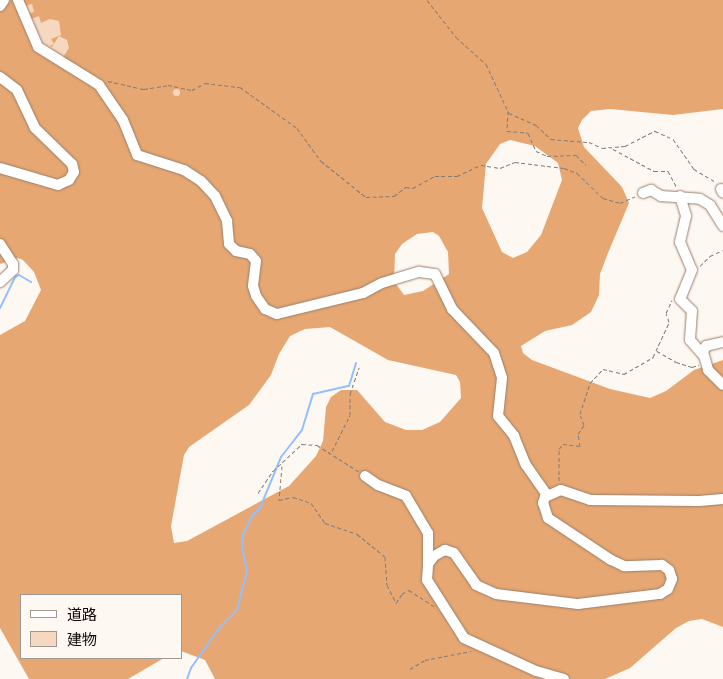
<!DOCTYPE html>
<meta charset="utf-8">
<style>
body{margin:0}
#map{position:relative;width:723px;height:679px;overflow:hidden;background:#fef8f3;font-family:Karla,"Noto Sans JP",sans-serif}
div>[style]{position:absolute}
.forest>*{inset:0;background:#e6a772}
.stream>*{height:2px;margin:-1px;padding:0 1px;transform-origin:1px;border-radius:1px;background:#93c0fe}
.building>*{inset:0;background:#f6d8c0}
.round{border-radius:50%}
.path>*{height:1px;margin-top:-0.5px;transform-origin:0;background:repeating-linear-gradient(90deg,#837b76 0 4px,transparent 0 6.5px)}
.roads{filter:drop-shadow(0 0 1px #9a7f69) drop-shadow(0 0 1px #9a7f69)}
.minor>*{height:10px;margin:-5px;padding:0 5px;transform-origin:5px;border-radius:5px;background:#fff}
span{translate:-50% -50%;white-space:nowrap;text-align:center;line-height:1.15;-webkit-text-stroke:4.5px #fef8f3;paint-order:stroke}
.legend{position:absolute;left:20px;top:594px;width:162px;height:65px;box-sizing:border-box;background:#fef8f3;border:1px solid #a09893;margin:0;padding:6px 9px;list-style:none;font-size:15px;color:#130903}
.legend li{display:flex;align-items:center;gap:10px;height:25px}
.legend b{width:25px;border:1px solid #a09893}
</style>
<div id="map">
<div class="forest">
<div style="clip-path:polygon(evenodd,0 0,723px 0,723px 109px,673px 115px,610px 109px,591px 111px,582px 120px,578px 128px,584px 147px,622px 187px,629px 203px,608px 253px,600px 274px,599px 295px,591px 312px,572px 325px,545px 331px,521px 346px,523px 353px,532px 360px,610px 389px,650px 398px,666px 391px,694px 370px,723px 360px,723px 627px,702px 619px,689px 621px,676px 628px,630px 668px,605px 679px,215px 679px,205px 660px,181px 651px,181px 595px,21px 595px,21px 658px,164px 658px,128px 679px,29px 679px,0 628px,0 335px,25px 321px,41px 290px,34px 272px,23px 260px,18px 258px,0 264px,0 0,510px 140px,535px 146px,558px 163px,562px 180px,541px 235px,527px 252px,513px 258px,502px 252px,482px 208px,486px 164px,500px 144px,510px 140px,0 0,433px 232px,439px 236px,448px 252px,449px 274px,423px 291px,404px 295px,394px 281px,395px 254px,402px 244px,417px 234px,433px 232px,0 0,330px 327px,388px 360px,456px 375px,460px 382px,461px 398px,440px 422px,422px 430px,406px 430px,385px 422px,357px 390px,341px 390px,331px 397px,326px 407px,323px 441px,316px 456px,289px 486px,187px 541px,174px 543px,171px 526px,184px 455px,189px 447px,249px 405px,271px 375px,279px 354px,290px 336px,305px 329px,330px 327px)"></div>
</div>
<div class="stream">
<div style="left:0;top:308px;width:34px;rotate:-64deg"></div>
<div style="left:15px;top:277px;width:4px;rotate:-27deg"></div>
<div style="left:19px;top:275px;width:14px;rotate:30deg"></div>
<div style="left:187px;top:679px;width:12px;rotate:-70deg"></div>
<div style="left:191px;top:668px;width:50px;rotate:-54.7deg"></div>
<div style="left:220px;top:627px;width:24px;rotate:-45deg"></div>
<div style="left:237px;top:610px;width:40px;rotate:-75.6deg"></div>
<div style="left:247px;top:571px;width:24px;rotate:-102deg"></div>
<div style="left:242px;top:548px;width:13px;rotate:-86deg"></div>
<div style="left:243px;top:535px;width:21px;rotate:-65deg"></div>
<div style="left:252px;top:516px;width:11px;rotate:-45deg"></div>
<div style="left:260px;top:508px;width:55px;rotate:-67.6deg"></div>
<div style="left:281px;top:457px;width:34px;rotate:-52deg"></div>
<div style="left:302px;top:430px;width:38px;rotate:-73deg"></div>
<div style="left:313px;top:394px;width:37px;rotate:-13deg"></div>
<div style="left:349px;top:386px;width:24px;rotate:-73deg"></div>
</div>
<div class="building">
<div style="clip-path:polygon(32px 4px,34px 12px,28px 14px,25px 6px)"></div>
<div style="clip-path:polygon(39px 16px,41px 23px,50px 19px,59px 21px,61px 35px,51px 39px,54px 44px,50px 46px,52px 47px,59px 36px,67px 40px,69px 48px,62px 59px,41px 45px,31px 19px)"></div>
<div class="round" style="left:172.5px;top:88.5px;width:7px;height:7px"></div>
</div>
<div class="path">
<div style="left:427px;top:0;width:47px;rotate:51.9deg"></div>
<div style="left:456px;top:37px;width:40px;rotate:42deg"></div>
<div style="left:486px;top:64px;width:54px;rotate:64.9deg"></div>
<div style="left:509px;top:113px;width:30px;rotate:24deg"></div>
<div style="left:536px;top:125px;width:21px;rotate:43deg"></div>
<div style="left:551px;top:139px;width:38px;rotate:5deg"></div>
<div style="left:589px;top:142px;width:14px;rotate:25deg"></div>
<div style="left:602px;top:148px;width:23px;rotate:-5deg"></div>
<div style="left:625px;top:146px;width:34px;rotate:-27deg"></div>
<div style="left:655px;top:131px;width:20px;rotate:24deg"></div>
<div style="left:673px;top:139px;width:37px;rotate:55deg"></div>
<div style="left:694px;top:169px;width:26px;rotate:31deg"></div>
<div style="left:108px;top:81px;width:37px;rotate:13deg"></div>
<div style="left:144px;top:89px;width:24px;rotate:-9deg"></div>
<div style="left:168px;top:85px;width:25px;rotate:12deg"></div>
<div style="left:192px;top:90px;width:15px;rotate:-28deg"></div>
<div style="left:205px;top:83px;width:35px;rotate:7deg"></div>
<div style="left:240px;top:87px;width:70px;rotate:35.7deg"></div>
<div style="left:297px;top:128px;width:41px;rotate:54deg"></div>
<div style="left:321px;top:161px;width:58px;rotate:38.7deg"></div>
<div style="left:366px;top:197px;width:28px;rotate:-2deg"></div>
<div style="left:394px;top:196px;width:15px;rotate:-37deg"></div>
<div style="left:406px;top:187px;width:7px;rotate:8deg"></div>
<div style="left:413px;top:188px;width:25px;rotate:-29deg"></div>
<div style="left:435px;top:176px;width:22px"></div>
<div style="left:457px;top:176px;width:26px;rotate:-25deg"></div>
<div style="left:481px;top:165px;width:19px;rotate:9deg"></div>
<div style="left:500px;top:168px;width:16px;rotate:-22deg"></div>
<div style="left:515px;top:162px;width:49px;rotate:7deg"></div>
<div style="left:564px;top:168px;width:14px;rotate:21deg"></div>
<div style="left:577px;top:173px;width:36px;rotate:44deg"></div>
<div style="left:603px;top:198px;width:18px;rotate:16deg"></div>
<div style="left:620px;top:203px;width:17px;rotate:-24deg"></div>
<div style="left:508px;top:111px;width:20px;rotate:93deg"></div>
<div style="left:507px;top:131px;width:21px;rotate:5deg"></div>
<div style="left:528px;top:133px;width:20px;rotate:66deg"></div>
<div style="left:536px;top:151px;width:12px;rotate:24deg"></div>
<div style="left:547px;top:156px;width:29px;rotate:-2deg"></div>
<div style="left:576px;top:155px;width:14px;rotate:45deg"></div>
<div style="left:613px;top:149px;width:47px;rotate:28.2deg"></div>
<div style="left:654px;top:171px;width:14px"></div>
<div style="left:668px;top:171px;width:19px;rotate:62deg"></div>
<div style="left:700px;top:266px;width:14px;rotate:-45deg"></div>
<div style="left:710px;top:256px;width:14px;rotate:-25deg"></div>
<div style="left:657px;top:351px;width:22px;rotate:30deg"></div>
<div style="left:676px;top:362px;width:17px;rotate:17deg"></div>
<div style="left:692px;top:367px;width:7px;rotate:-16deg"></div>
<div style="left:332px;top:451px;width:40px;rotate:-63.4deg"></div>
<div style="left:350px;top:415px;width:21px;rotate:-90deg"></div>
<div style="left:350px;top:394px;width:28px;rotate:-71deg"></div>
<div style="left:282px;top:466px;width:34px;rotate:95deg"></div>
<div style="left:279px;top:500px;width:14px;rotate:-12deg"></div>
<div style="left:293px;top:497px;width:19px;rotate:18deg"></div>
<div style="left:311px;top:503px;width:24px;rotate:55deg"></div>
<div style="left:325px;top:523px;width:34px;rotate:19deg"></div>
<div style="left:357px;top:534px;width:36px;rotate:39deg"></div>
<div style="left:385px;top:557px;width:28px;rotate:86deg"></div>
<div style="left:387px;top:585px;width:20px;rotate:63deg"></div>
<div style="left:396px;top:603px;width:11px;rotate:-56deg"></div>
<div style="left:402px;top:594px;width:8px;rotate:-30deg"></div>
<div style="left:409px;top:590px;width:30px;rotate:33deg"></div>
<div style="left:559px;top:481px;width:32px;rotate:-90deg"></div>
<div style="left:559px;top:449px;width:6px;rotate:-51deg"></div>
<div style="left:563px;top:444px;width:17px;rotate:7deg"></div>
<div style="left:580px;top:446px;width:12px;rotate:-99deg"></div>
<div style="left:578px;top:434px;width:11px;rotate:-56deg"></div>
<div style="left:584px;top:425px;width:12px;rotate:-110deg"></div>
<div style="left:580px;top:414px;width:33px;rotate:-72deg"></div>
<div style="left:590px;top:383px;width:19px;rotate:-47deg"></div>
<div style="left:603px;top:369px;width:22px;rotate:13deg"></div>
<div style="left:624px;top:374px;width:34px;rotate:-30deg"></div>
<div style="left:653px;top:357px;width:38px;rotate:-65deg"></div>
<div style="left:669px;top:322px;width:9px;rotate:-108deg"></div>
<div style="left:666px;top:313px;width:14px;rotate:-65deg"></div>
<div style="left:258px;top:493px;width:27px;rotate:-56deg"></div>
<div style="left:273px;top:471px;width:40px;rotate:-43deg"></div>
<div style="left:302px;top:444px;width:15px;rotate:4deg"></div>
<div style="left:317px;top:445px;width:49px;rotate:32.4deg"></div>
<div style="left:410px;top:669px;width:17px;rotate:-31deg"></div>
<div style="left:425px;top:660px;width:47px;rotate:-11.1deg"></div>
</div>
<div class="roads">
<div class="minor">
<div style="left:18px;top:0;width:51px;rotate:66.9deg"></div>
<div style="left:38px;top:47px;width:72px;rotate:31.9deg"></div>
<div style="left:99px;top:85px;width:42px;rotate:55.6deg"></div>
<div style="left:123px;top:120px;width:38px;rotate:68deg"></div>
<div style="left:137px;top:155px;width:49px;rotate:17.7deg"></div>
<div style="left:184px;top:170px;width:20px;rotate:33deg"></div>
<div style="left:201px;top:181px;width:21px;rotate:47deg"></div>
<div style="left:215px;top:196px;width:28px;rotate:64deg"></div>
<div style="left:227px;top:221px;width:23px;rotate:85deg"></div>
<div style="left:229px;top:244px;width:10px;rotate:45deg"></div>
<div style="left:236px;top:251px;width:14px;rotate:12deg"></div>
<div style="left:250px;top:254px;width:9px;rotate:49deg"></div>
<div style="left:256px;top:261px;width:25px;rotate:97deg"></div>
<div style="left:253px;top:286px;width:10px;rotate:73deg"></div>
<div style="left:256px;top:296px;width:16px;rotate:55deg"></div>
<div style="left:265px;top:309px;width:13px;rotate:23deg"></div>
<div style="left:277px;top:314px;width:89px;rotate:-13.7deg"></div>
<div style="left:363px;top:293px;width:21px;rotate:-28deg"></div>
<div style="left:382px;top:283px;width:39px;rotate:-17deg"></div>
<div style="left:419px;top:272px;width:16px;rotate:7deg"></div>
<div style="left:435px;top:274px;width:39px;rotate:64deg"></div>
<div style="left:452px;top:309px;width:61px;rotate:46.3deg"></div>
<div style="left:494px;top:353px;width:26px;rotate:72deg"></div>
<div style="left:502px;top:378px;width:38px;rotate:96deg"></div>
<div style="left:498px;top:416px;width:26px;rotate:51deg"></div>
<div style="left:514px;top:436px;width:31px;rotate:68deg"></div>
<div style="left:526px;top:465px;width:37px;rotate:55deg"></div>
<div style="left:0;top:6px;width:7px;rotate:-56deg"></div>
<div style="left:0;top:77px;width:21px;rotate:37deg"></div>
<div style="left:17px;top:90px;width:42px;rotate:64.7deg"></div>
<div style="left:35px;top:128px;width:52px;rotate:44.2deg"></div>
<div style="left:72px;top:164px;width:8px;rotate:76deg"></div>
<div style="left:74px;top:172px;width:9px;rotate:122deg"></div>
<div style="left:69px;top:180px;width:12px;rotate:156deg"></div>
<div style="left:58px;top:185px;width:60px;rotate:-163.7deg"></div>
<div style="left:721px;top:189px;width:4px;rotate:63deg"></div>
<div style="left:643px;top:193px;width:9px;rotate:-21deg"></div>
<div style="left:651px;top:190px;width:12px;rotate:31deg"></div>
<div style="left:661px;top:196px;width:39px;rotate:4deg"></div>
<div style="left:700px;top:199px;width:12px;rotate:31deg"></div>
<div style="left:710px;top:205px;width:25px;rotate:58deg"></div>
<div style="left:680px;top:196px;width:21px;rotate:73deg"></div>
<div style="left:686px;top:216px;width:27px;rotate:103deg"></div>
<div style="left:680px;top:242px;width:30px;rotate:67deg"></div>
<div style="left:692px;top:270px;width:31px;rotate:112deg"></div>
<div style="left:680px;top:299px;width:17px;rotate:45deg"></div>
<div style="left:692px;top:311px;width:29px;rotate:94deg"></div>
<div style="left:690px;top:340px;width:20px;rotate:49deg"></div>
<div style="left:0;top:244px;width:24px;rotate:57deg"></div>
<div style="left:13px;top:264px;width:6px;rotate:90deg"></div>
<div style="left:13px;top:270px;width:18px;rotate:137deg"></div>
<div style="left:723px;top:342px;width:17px;rotate:167deg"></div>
<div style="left:706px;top:346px;width:7px;rotate:117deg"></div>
<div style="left:703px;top:352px;width:19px;rotate:74deg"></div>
<div style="left:708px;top:370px;width:21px;rotate:45deg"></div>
<div style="left:365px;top:476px;width:16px;rotate:35deg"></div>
<div style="left:378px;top:485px;width:30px;rotate:21deg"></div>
<div style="left:406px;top:496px;width:43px;rotate:59.3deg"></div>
<div style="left:428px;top:533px;width:31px;rotate:90deg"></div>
<div style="left:564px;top:679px;width:29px;rotate:-164deg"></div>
<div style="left:536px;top:671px;width:79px;rotate:-155.4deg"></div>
<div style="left:464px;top:638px;width:69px;rotate:-122.5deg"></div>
<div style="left:427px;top:580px;width:16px;rotate:-86deg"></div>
<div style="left:428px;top:564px;width:10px;rotate:-53deg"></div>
<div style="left:434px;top:556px;width:13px;rotate:-29deg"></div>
<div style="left:445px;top:550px;width:9px;rotate:18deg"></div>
<div style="left:454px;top:553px;width:39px;rotate:55deg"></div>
<div style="left:476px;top:585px;width:22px;rotate:24deg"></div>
<div style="left:496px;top:594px;width:83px;rotate:7deg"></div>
<div style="left:578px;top:604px;width:83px;rotate:-7deg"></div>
<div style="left:660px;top:594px;width:9px;rotate:-32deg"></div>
<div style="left:668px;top:589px;width:11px;rotate:-68deg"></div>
<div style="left:672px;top:579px;width:9px;rotate:-108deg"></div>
<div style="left:669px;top:570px;width:9px;rotate:-144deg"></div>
<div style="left:662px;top:565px;width:38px;rotate:178deg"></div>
<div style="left:624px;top:566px;width:14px;rotate:-155deg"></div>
<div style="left:611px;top:560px;width:76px;rotate:-146.3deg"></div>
<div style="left:548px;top:518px;width:16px;rotate:-108deg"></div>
<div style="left:543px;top:503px;width:6px;rotate:-72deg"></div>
<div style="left:545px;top:497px;width:17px;rotate:-24deg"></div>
<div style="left:561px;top:490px;width:31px;rotate:19deg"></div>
<div style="left:590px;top:500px;width:109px;rotate:0.5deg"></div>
<div style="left:699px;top:501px;width:24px;rotate:-5deg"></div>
</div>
</div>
<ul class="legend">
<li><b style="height:6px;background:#fff"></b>道路</li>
<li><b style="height:14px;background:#f6d8c0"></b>建物</li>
</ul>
</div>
